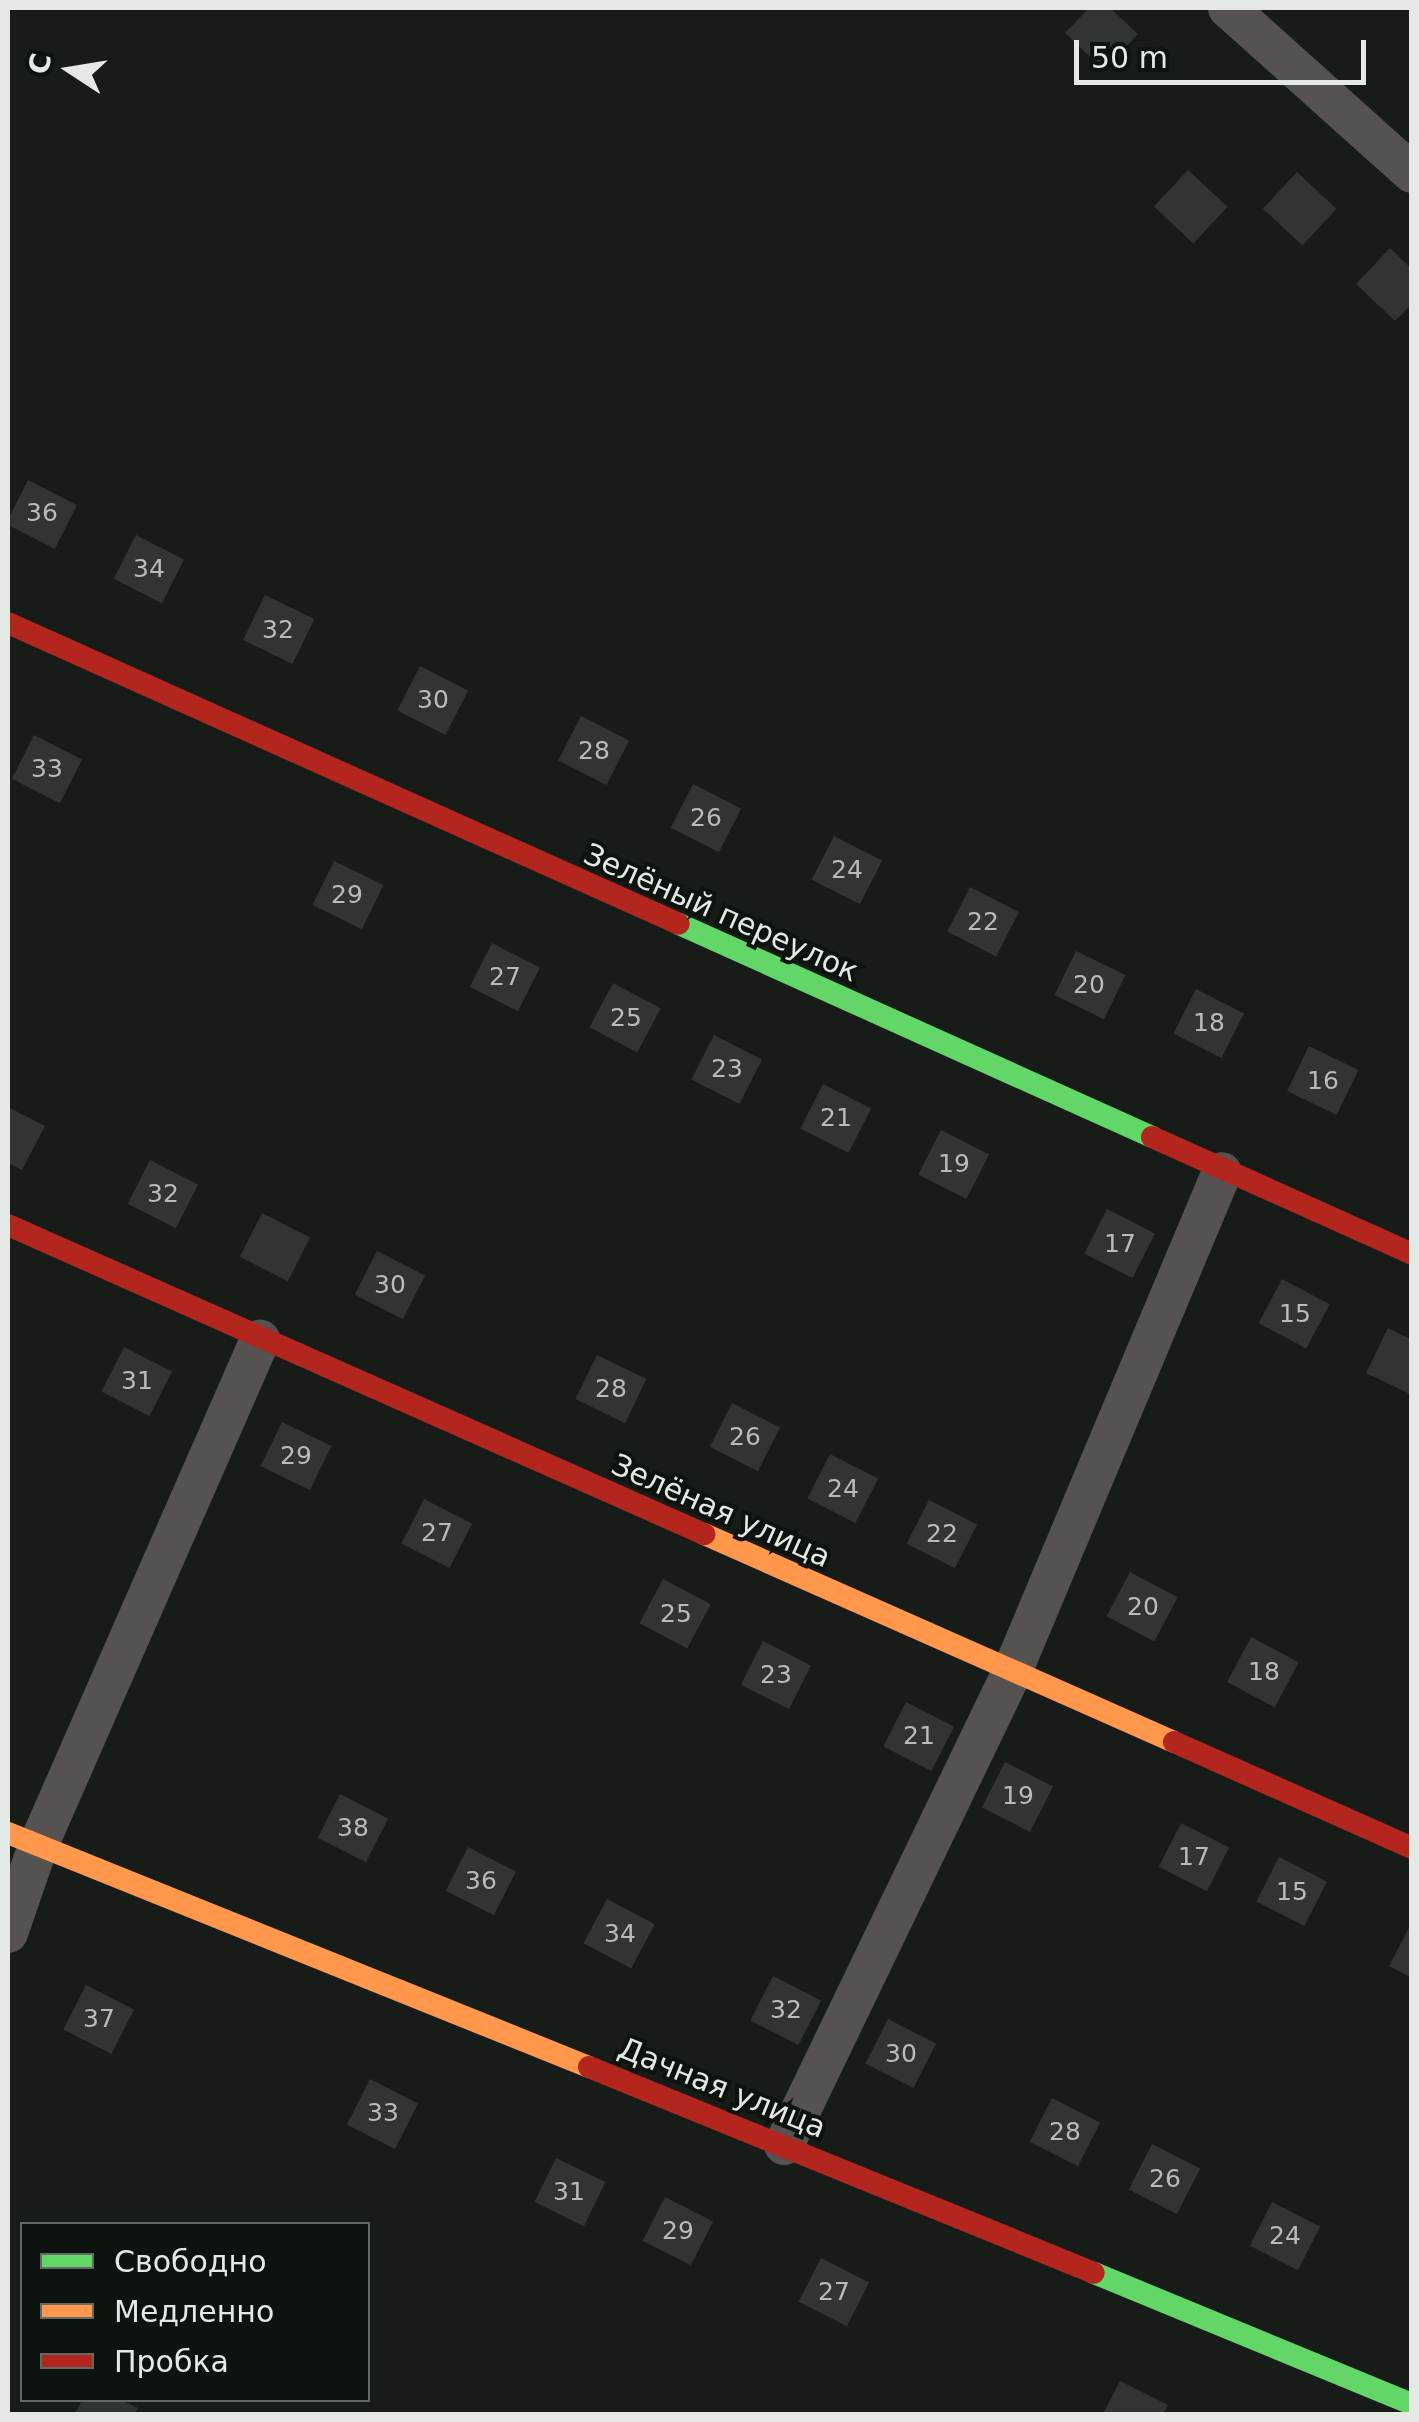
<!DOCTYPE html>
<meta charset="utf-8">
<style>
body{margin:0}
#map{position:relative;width:1419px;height:2422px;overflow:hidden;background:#171c19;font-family:"DejaVu Sans",sans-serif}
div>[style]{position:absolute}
.building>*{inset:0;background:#303432;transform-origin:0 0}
.street>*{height:40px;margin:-20px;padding:0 20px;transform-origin:20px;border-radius:20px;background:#565252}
.fast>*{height:22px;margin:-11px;padding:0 11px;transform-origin:11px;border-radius:11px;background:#63d668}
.slow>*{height:22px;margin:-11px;padding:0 11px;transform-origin:11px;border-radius:11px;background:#ff974d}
.jam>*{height:22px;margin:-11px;padding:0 11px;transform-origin:11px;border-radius:11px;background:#b3261e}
span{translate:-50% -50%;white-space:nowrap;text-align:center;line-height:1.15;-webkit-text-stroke:8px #0d1410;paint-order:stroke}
.number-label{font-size:25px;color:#b8bcb9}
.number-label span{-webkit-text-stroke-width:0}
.street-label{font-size:30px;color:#e5e9e6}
.frame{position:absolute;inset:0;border:10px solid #e5e9e6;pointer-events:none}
.legend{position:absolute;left:20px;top:2222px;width:350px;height:180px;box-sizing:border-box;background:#0d1410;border:2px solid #636966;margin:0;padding:12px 18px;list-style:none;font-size:30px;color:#e5e9e6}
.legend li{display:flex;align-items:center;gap:20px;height:50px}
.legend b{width:50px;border:2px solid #636966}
.north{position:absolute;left:20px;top:20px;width:100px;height:100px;-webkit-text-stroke:8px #0d1410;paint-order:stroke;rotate:282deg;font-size:28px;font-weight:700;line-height:40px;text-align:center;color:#e5e9e6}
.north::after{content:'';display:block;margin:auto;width:35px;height:45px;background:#e5e9e6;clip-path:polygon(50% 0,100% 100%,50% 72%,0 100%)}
.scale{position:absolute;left:1074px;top:40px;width:292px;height:45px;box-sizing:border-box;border:5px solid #e5e9e6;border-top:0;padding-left:12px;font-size:30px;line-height:35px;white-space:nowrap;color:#e5e9e6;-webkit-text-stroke:8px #0d1410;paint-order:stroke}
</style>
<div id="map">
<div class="building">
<div style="clip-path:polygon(1089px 8px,1110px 8px,1138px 34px,1104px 70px,1065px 33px)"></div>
<div style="left:1188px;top:170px;width:54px;height:50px;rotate:43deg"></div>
<div style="left:1297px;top:172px;width:54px;height:50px;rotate:43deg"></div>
<div style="clip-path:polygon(1390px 248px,1412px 269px,1412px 304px,1395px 321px,1356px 284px)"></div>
<div style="left:28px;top:480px;width:55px;height:49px;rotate:27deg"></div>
<div style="left:136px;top:535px;width:54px;height:49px;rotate:27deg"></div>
<div style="left:265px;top:595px;width:55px;height:50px;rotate:26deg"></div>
<div style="left:420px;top:666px;width:54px;height:50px;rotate:27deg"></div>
<div style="left:581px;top:716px;width:54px;height:50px;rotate:27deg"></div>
<div style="left:34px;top:735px;width:54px;height:49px;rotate:27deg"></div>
<div style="left:693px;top:784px;width:54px;height:49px;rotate:27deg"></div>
<div style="left:834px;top:836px;width:54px;height:49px;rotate:27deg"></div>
<div style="left:334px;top:861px;width:55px;height:49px;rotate:26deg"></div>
<div style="left:970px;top:887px;width:55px;height:50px;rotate:27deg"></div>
<div style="left:492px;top:943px;width:54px;height:49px;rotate:27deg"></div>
<div style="left:1076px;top:951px;width:55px;height:49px;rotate:26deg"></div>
<div style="left:613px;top:983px;width:54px;height:50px;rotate:28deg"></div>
<div style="left:1196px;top:989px;width:54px;height:50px;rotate:27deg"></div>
<div style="left:714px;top:1035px;width:54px;height:50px;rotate:27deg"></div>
<div style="left:1309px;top:1046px;width:55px;height:50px;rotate:26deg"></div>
<div style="left:823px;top:1084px;width:54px;height:50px;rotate:27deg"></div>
<div style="clip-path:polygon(8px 1107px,45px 1126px,22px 1170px,8px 1163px)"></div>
<div style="left:941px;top:1130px;width:54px;height:50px;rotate:27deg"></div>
<div style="left:150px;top:1160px;width:54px;height:49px;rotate:27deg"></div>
<div style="left:1107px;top:1209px;width:54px;height:50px;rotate:27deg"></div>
<div style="left:262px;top:1213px;width:54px;height:49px;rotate:27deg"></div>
<div style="left:377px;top:1251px;width:54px;height:49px;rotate:27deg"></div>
<div style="left:1282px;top:1279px;width:54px;height:50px;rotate:28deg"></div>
<div style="clip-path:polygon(1388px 1328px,1412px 1340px,1412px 1395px,1366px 1373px)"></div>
<div style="left:124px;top:1347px;width:54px;height:50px;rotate:27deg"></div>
<div style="left:597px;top:1355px;width:55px;height:49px;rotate:26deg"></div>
<div style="left:732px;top:1403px;width:54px;height:49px;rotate:27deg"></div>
<div style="left:282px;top:1422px;width:55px;height:49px;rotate:26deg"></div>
<div style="left:830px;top:1454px;width:54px;height:50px;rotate:27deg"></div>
<div style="left:424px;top:1499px;width:54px;height:50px;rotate:27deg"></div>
<div style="left:929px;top:1500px;width:54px;height:49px;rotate:27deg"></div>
<div style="left:1130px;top:1572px;width:54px;height:50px;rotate:28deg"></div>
<div style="left:663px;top:1579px;width:54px;height:50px;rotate:28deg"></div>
<div style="left:1251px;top:1637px;width:54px;height:51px;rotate:28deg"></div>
<div style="left:763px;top:1641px;width:54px;height:49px;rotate:27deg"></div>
<div style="left:906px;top:1702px;width:54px;height:50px;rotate:27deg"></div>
<div style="left:1005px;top:1762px;width:54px;height:51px;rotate:27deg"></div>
<div style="left:340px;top:1794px;width:54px;height:49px;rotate:27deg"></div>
<div style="left:1181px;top:1823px;width:54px;height:49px;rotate:27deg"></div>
<div style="left:468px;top:1847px;width:54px;height:49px;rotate:27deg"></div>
<div style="left:1279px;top:1857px;width:54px;height:50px;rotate:27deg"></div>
<div style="left:607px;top:1899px;width:54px;height:50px;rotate:28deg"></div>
<div style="clip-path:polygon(1412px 1922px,1412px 1978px,1389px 1966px)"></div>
<div style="left:773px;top:1976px;width:54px;height:50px;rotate:27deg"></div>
<div style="left:86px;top:1985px;width:54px;height:50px;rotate:27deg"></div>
<div style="left:888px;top:2019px;width:54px;height:50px;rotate:27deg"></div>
<div style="left:370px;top:2079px;width:54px;height:51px;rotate:27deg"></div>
<div style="left:1052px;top:2098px;width:54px;height:49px;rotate:27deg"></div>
<div style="left:1152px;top:2144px;width:54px;height:51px;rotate:27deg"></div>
<div style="left:556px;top:2158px;width:55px;height:49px;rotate:26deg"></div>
<div style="left:665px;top:2197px;width:54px;height:49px;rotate:27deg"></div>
<div style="left:1272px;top:2202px;width:54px;height:49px;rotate:27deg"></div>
<div style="left:821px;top:2258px;width:54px;height:49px;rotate:27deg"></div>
<div style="clip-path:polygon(1120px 2381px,1168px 2405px,1163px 2414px,1103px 2414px)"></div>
<div style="clip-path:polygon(82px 2400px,121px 2400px,138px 2408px,135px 2414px,75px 2414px)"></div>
</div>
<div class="street">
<div style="left:1228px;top:8px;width:247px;rotate:41.9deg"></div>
<div style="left:8px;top:1933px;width:92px;rotate:-71deg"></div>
<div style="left:38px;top:1846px;width:553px;rotate:-66.31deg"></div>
<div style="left:784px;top:2145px;width:525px;rotate:-64.26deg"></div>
<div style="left:1012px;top:1672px;width:542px;rotate:-67.22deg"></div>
</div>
<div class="fast">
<div style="left:679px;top:924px;width:519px;rotate:24.24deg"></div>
<div style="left:1094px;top:2273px;width:344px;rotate:22.4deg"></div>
</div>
<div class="slow">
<div style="left:704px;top:1534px;width:514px;rotate:23.87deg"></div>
<div style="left:8px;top:1833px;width:626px;rotate:21.94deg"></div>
</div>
<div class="jam">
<div style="left:8px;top:623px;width:735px;rotate:24.16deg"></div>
<div style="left:1152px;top:1137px;width:285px;rotate:24.2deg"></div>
<div style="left:8px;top:1225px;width:762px;rotate:23.94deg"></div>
<div style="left:1174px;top:1742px;width:261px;rotate:24deg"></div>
<div style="left:589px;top:2067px;width:545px;rotate:22.19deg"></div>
</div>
<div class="number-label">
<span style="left:42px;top:513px">36</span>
<span style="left:149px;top:569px">34</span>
<span style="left:278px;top:630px">32</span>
<span style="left:433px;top:700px">30</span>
<span style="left:594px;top:751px">28</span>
<span style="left:47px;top:769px">33</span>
<span style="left:706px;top:818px">26</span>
<span style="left:847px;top:870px">24</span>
<span style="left:347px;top:895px">29</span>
<span style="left:983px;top:922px">22</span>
<span style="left:505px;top:977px">27</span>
<span style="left:1089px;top:985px">20</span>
<span style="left:626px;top:1018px">25</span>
<span style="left:1209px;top:1023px">18</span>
<span style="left:727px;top:1069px">23</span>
<span style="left:1323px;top:1081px">16</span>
<span style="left:836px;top:1118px">21</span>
<span style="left:954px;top:1164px">19</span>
<span style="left:163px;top:1194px">32</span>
<span style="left:1120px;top:1244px">17</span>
<span style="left:390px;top:1285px">30</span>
<span style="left:1295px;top:1314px">15</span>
<span style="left:137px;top:1381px">31</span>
<span style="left:611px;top:1389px">28</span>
<span style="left:745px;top:1437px">26</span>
<span style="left:296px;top:1456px">29</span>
<span style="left:843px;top:1489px">24</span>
<span style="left:437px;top:1533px">27</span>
<span style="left:942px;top:1534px">22</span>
<span style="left:1143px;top:1607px">20</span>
<span style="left:676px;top:1614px">25</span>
<span style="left:1264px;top:1672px">18</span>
<span style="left:776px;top:1675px">23</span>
<span style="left:919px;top:1736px">21</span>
<span style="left:1018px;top:1796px">19</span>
<span style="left:353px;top:1828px">38</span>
<span style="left:1194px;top:1857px">17</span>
<span style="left:481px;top:1881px">36</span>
<span style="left:1292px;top:1892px">15</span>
<span style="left:620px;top:1934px">34</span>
<span style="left:786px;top:2010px">32</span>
<span style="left:99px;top:2019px">37</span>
<span style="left:901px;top:2054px">30</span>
<span style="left:383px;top:2113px">33</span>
<span style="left:1065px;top:2132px">28</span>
<span style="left:1165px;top:2179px">26</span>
<span style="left:569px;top:2192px">31</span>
<span style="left:678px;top:2231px">29</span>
<span style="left:1285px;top:2236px">24</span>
<span style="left:834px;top:2292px">27</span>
</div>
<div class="street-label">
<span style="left:721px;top:913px;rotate:24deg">Зелёный переулок</span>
<span style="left:721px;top:1511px;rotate:24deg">Зелёная улица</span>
<span style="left:722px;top:2088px;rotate:22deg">Дачная улица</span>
</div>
<div class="frame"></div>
<ul class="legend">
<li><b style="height:12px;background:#63d668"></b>Свободно</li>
<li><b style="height:12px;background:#ff974d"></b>Медленно</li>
<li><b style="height:12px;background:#b3261e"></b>Пробка</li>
</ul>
<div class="north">С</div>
<div class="scale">50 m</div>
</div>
